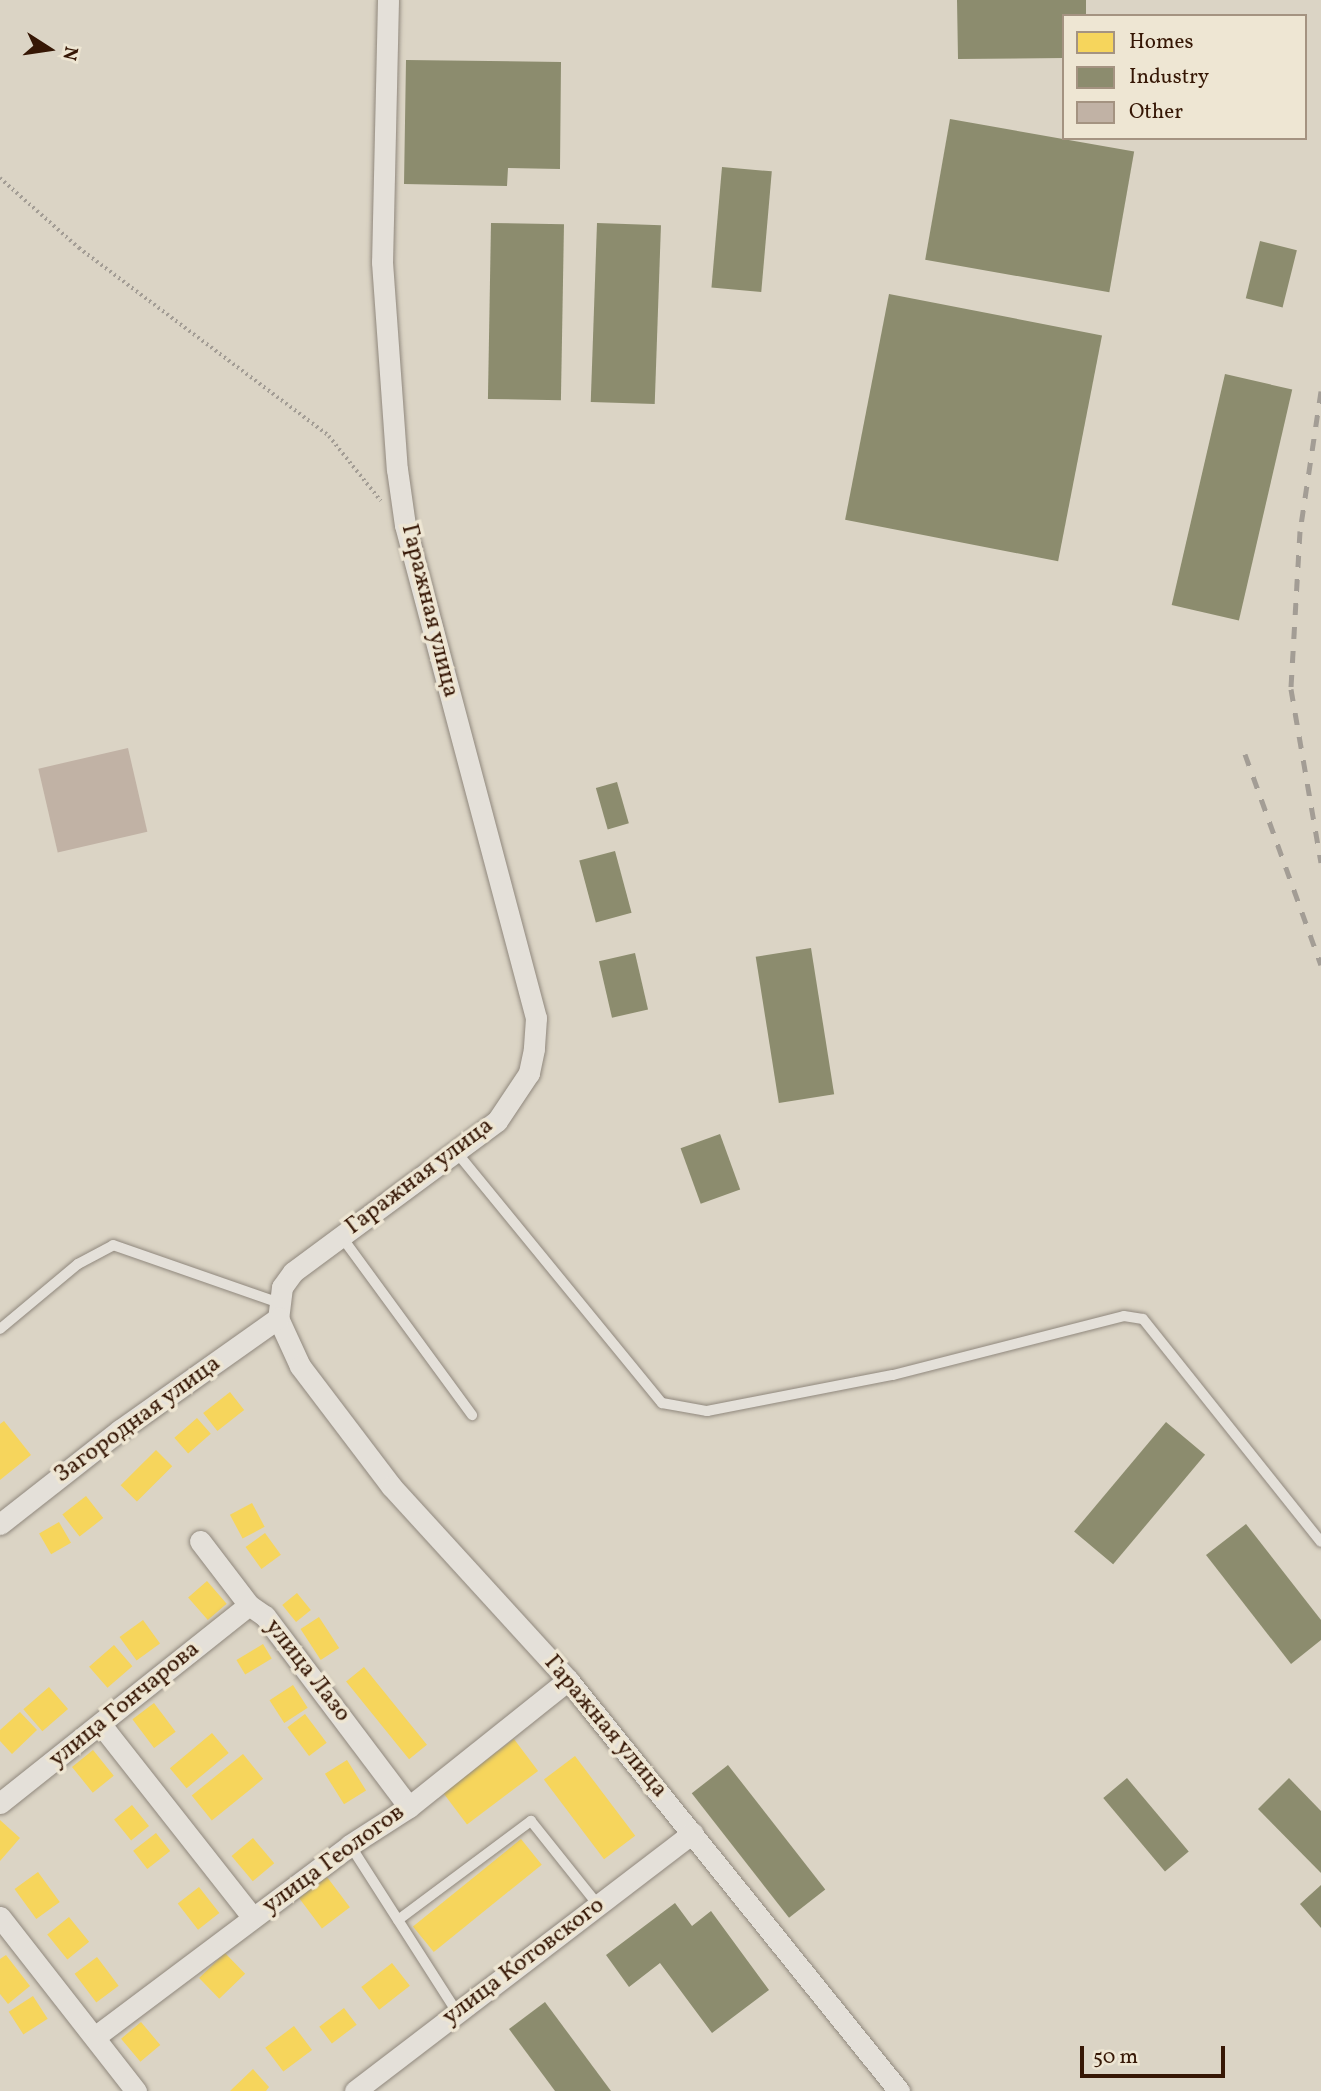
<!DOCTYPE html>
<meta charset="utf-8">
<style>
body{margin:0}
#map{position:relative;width:1321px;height:2091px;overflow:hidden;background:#dbd4c5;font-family:Vollkorn,serif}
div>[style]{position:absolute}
.homes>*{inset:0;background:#f6d55c;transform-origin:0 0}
.industry>*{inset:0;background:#8c8c6e;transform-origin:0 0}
.building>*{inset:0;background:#c1b2a5;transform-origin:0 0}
.path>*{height:3.5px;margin-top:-1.75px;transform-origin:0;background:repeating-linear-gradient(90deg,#a39d95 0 2px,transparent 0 5.5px)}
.roads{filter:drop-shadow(0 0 2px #90887d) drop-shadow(0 0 2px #90887d)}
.service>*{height:10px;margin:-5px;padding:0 5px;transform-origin:5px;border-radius:5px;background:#e4e0d9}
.minor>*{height:21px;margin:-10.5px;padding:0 10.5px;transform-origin:10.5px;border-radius:10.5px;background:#e4e0d9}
.rail>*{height:5px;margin-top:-2.5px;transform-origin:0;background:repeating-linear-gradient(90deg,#a39d95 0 12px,transparent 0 24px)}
span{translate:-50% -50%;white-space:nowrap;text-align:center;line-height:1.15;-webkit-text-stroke:7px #eee6d3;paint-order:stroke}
.street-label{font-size:24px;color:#361705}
.legend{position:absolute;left:1062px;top:14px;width:245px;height:126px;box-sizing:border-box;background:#eee6d3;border:2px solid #a49381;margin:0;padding:9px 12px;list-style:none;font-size:21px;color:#361705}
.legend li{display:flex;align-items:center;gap:14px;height:35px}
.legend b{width:35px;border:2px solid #a49381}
.north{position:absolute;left:14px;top:14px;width:70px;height:70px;-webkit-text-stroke:5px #eee6d3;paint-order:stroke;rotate:102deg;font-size:19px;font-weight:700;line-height:28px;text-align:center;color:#361705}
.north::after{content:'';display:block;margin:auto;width:24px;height:32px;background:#361705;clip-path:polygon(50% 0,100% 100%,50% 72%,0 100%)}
.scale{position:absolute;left:1080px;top:2046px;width:145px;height:32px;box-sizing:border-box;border:4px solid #361705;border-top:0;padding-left:9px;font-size:21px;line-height:24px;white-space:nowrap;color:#361705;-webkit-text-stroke:5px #eee6d3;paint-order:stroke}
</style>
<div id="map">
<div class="homes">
<div style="left:230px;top:1392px;width:23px;height:34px;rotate:52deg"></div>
<div style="left:197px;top:1418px;width:21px;height:30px;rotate:49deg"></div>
<div style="clip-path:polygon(4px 1421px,31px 1455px,0 1480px,0 1424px)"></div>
<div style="left:156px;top:1450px;width:23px;height:50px;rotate:45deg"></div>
<div style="left:86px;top:1496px;width:28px;height:30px;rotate:52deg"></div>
<div style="left:252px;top:1503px;width:27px;height:25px;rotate:62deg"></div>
<div style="left:59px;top:1522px;width:24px;height:23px;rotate:60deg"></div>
<div style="left:265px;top:1533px;width:27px;height:24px;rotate:54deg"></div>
<div style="left:207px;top:1581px;width:30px;height:25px;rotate:49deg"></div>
<div style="left:297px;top:1593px;width:22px;height:19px;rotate:51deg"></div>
<div style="left:319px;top:1617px;width:37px;height:22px;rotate:57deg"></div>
<div style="left:143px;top:1620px;width:29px;height:29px;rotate:54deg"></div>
<div style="left:263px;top:1644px;width:17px;height:31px;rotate:59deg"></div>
<div style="left:114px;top:1645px;width:28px;height:33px;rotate:49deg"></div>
<div style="left:364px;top:1667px;width:100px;height:23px;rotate:51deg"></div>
<div style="left:293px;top:1685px;width:27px;height:28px;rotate:57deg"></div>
<div style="left:49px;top:1687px;width:29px;height:34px;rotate:49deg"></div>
<div style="left:154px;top:1703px;width:36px;height:27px;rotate:53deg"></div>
<div style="clip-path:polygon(20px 1712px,37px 1730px,12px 1754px,0 1741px,0 1730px)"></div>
<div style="left:305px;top:1714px;width:36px;height:22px;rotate:53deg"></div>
<div style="left:212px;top:1733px;width:26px;height:55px;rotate:50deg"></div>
<div style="left:514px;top:1739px;width:40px;height:89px;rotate:53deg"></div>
<div style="left:93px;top:1750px;width:33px;height:27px;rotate:51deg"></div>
<div style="left:243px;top:1754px;width:32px;height:66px;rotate:51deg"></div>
<div style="left:575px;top:1756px;width:100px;height:39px;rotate:53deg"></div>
<div style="left:347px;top:1760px;width:36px;height:26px;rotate:58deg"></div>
<div style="left:132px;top:1805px;width:27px;height:23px;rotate:51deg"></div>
<div style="clip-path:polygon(0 1820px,20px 1838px,0 1861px)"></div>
<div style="left:156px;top:1833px;width:23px;height:29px;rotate:52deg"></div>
<div style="left:253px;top:1838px;width:33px;height:28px;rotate:50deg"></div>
<div style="left:521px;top:1839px;width:33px;height:139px;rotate:51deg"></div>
<div style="left:38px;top:1872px;width:37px;height:29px;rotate:54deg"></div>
<div style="left:327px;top:1877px;width:38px;height:35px;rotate:53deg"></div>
<div style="left:199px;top:1887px;width:33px;height:27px;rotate:52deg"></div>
<div style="left:69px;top:1917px;width:32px;height:28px;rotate:51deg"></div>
<div style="left:225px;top:1953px;width:29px;height:36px;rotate:46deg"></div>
<div style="clip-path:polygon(6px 1955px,30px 1986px,8px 2004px,0 1994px,0 1959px)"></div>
<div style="left:97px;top:1957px;width:36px;height:28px;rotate:53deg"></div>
<div style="left:392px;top:1963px;width:29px;height:39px;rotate:52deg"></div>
<div style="left:33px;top:1996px;width:27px;height:29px;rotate:57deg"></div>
<div style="left:344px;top:2008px;width:21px;height:31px;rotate:53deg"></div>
<div style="left:141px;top:2022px;width:30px;height:26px;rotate:50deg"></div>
<div style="left:294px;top:2026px;width:30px;height:36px;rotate:53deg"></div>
<div style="clip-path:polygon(253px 2069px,269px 2087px,266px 2091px,230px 2091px)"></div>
</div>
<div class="industry">
<div style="clip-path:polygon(957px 0,1086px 0,1086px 16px,1064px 16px,1064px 58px,958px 59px)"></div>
<div style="clip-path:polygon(406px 60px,561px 62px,560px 169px,508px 168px,507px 186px,404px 184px)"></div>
<div style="left:950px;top:119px;width:187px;height:143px;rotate:10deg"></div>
<div style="left:722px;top:167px;width:50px;height:121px;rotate:5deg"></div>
<div style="left:491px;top:223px;width:73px;height:176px;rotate:1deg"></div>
<div style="left:597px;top:223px;width:64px;height:179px;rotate:2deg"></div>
<div style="left:1260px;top:241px;width:38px;height:59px;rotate:14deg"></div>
<div style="left:889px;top:294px;width:217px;height:230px;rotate:11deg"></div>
<div style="left:1225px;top:374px;width:69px;height:237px;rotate:13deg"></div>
<div style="left:617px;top:782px;width:43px;height:22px;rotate:74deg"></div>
<div style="left:615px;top:851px;width:64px;height:37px;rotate:75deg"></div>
<div style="left:811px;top:948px;width:148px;height:56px;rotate:81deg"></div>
<div style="left:635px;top:953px;width:58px;height:37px;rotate:77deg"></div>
<div style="left:720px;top:1134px;width:59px;height:42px;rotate:70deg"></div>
<div style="left:1166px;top:1422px;width:51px;height:143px;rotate:40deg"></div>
<div style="clip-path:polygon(1246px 1524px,1321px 1620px,1321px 1640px,1291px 1664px,1206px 1555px)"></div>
<div style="left:728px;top:1765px;width:158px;height:46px;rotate:52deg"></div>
<div style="left:1127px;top:1778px;width:96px;height:31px;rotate:50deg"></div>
<div style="clip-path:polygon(1289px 1778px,1321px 1811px,1321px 1873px,1258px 1809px)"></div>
<div style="clip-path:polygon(1321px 1885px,1321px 1928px,1300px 1904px)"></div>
<div style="clip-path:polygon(675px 1903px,692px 1926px,711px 1911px,769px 1990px,712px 2033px,660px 1963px,629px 1987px,606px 1955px)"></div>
<div style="clip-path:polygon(545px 2002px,611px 2091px,555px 2091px,509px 2029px)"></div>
</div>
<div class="building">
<div style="left:128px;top:748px;width:86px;height:92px;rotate:77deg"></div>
</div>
<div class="path">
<div style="left:0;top:178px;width:106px;rotate:41.5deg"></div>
<div style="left:79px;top:248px;width:313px;rotate:36.9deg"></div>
<div style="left:329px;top:436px;width:83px;rotate:51.3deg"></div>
</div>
<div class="roads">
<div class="service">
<div style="left:458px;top:1154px;width:322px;rotate:50.7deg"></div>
<div style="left:662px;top:1403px;width:46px;rotate:10.1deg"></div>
<div style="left:707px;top:1411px;width:189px;rotate:-11deg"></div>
<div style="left:893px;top:1375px;width:238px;rotate:-14.3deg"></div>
<div style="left:1124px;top:1316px;width:19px;rotate:9deg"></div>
<div style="left:1143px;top:1319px;width:285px;rotate:51.4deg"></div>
<div style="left:341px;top:1236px;width:222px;rotate:53.8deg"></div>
<div style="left:0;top:1329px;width:102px;rotate:-39.8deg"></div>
<div style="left:78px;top:1264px;width:40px;rotate:-28deg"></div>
<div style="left:113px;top:1245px;width:174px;rotate:19.2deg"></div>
<div style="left:350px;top:1845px;width:198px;rotate:57.4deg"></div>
<div style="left:398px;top:1920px;width:166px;rotate:-36.7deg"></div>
<div style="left:531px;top:1821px;width:107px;rotate:51.4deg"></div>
</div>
<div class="minor">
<div style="left:388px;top:0;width:262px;rotate:91.3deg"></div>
<div style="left:382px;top:262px;width:208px;rotate:85.9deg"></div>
<div style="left:397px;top:469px;width:57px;rotate:81.9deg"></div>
<div style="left:405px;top:525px;width:510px;rotate:75.12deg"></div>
<div style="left:536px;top:1018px;width:31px;rotate:94deg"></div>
<div style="left:534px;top:1049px;width:25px;rotate:102deg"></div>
<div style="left:529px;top:1073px;width:58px;rotate:123.7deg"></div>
<div style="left:497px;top:1121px;width:254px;rotate:143.5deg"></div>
<div style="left:293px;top:1272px;width:19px;rotate:126deg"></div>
<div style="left:282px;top:1287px;width:31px;rotate:97deg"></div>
<div style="left:278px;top:1318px;width:53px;rotate:65.4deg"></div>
<div style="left:300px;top:1366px;width:151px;rotate:52.8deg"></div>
<div style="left:391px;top:1486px;width:263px;rotate:47.6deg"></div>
<div style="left:568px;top:1680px;width:528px;rotate:51.15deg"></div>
<div style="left:0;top:1524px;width:152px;rotate:-38.1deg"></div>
<div style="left:120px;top:1430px;width:194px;rotate:-35.3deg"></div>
<div style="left:200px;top:1541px;width:81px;rotate:52.6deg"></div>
<div style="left:249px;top:1605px;width:19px;rotate:35deg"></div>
<div style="left:265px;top:1616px;width:239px;rotate:53deg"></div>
<div style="left:102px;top:1726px;width:244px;rotate:51.8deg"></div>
<div style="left:0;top:1803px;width:318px;rotate:-38.5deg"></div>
<div style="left:0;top:1917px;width:221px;rotate:52deg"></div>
<div style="left:96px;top:2036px;width:318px;rotate:-36.9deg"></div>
<div style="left:350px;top:1845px;width:70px;rotate:-32.8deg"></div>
<div style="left:409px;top:1807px;width:203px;rotate:-38.6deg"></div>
<div style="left:355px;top:2091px;width:425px;rotate:-37.4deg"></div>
</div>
</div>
<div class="rail">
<div style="left:1321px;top:391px;width:142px;rotate:98.5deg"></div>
<div style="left:1300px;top:531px;width:158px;rotate:93.3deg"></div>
<div style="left:1291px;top:689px;width:176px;rotate:80.2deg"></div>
<div style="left:1245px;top:754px;width:224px;rotate:70.2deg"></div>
</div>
<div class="street-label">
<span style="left:429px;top:611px;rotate:76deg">Гаражная улица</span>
<span style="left:420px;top:1177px;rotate:-37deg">Гаражная улица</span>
<span style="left:138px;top:1420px;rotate:-36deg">Загородная улица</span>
<span style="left:307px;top:1671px;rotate:52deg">улица Лазо</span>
<span style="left:125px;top:1705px;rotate:-39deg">улица Гончарова</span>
<span style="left:605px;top:1727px;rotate:50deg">Гаражная улица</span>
<span style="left:334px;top:1860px;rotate:-36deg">улица Геологов</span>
<span style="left:524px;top:1962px;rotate:-37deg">улица Котовского</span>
</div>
<ul class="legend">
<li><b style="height:19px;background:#f6d55c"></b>Homes</li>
<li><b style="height:19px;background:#8c8c6e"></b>Industry</li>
<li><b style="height:19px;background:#c1b2a5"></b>Other</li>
</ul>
<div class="north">N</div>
<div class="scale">50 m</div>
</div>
